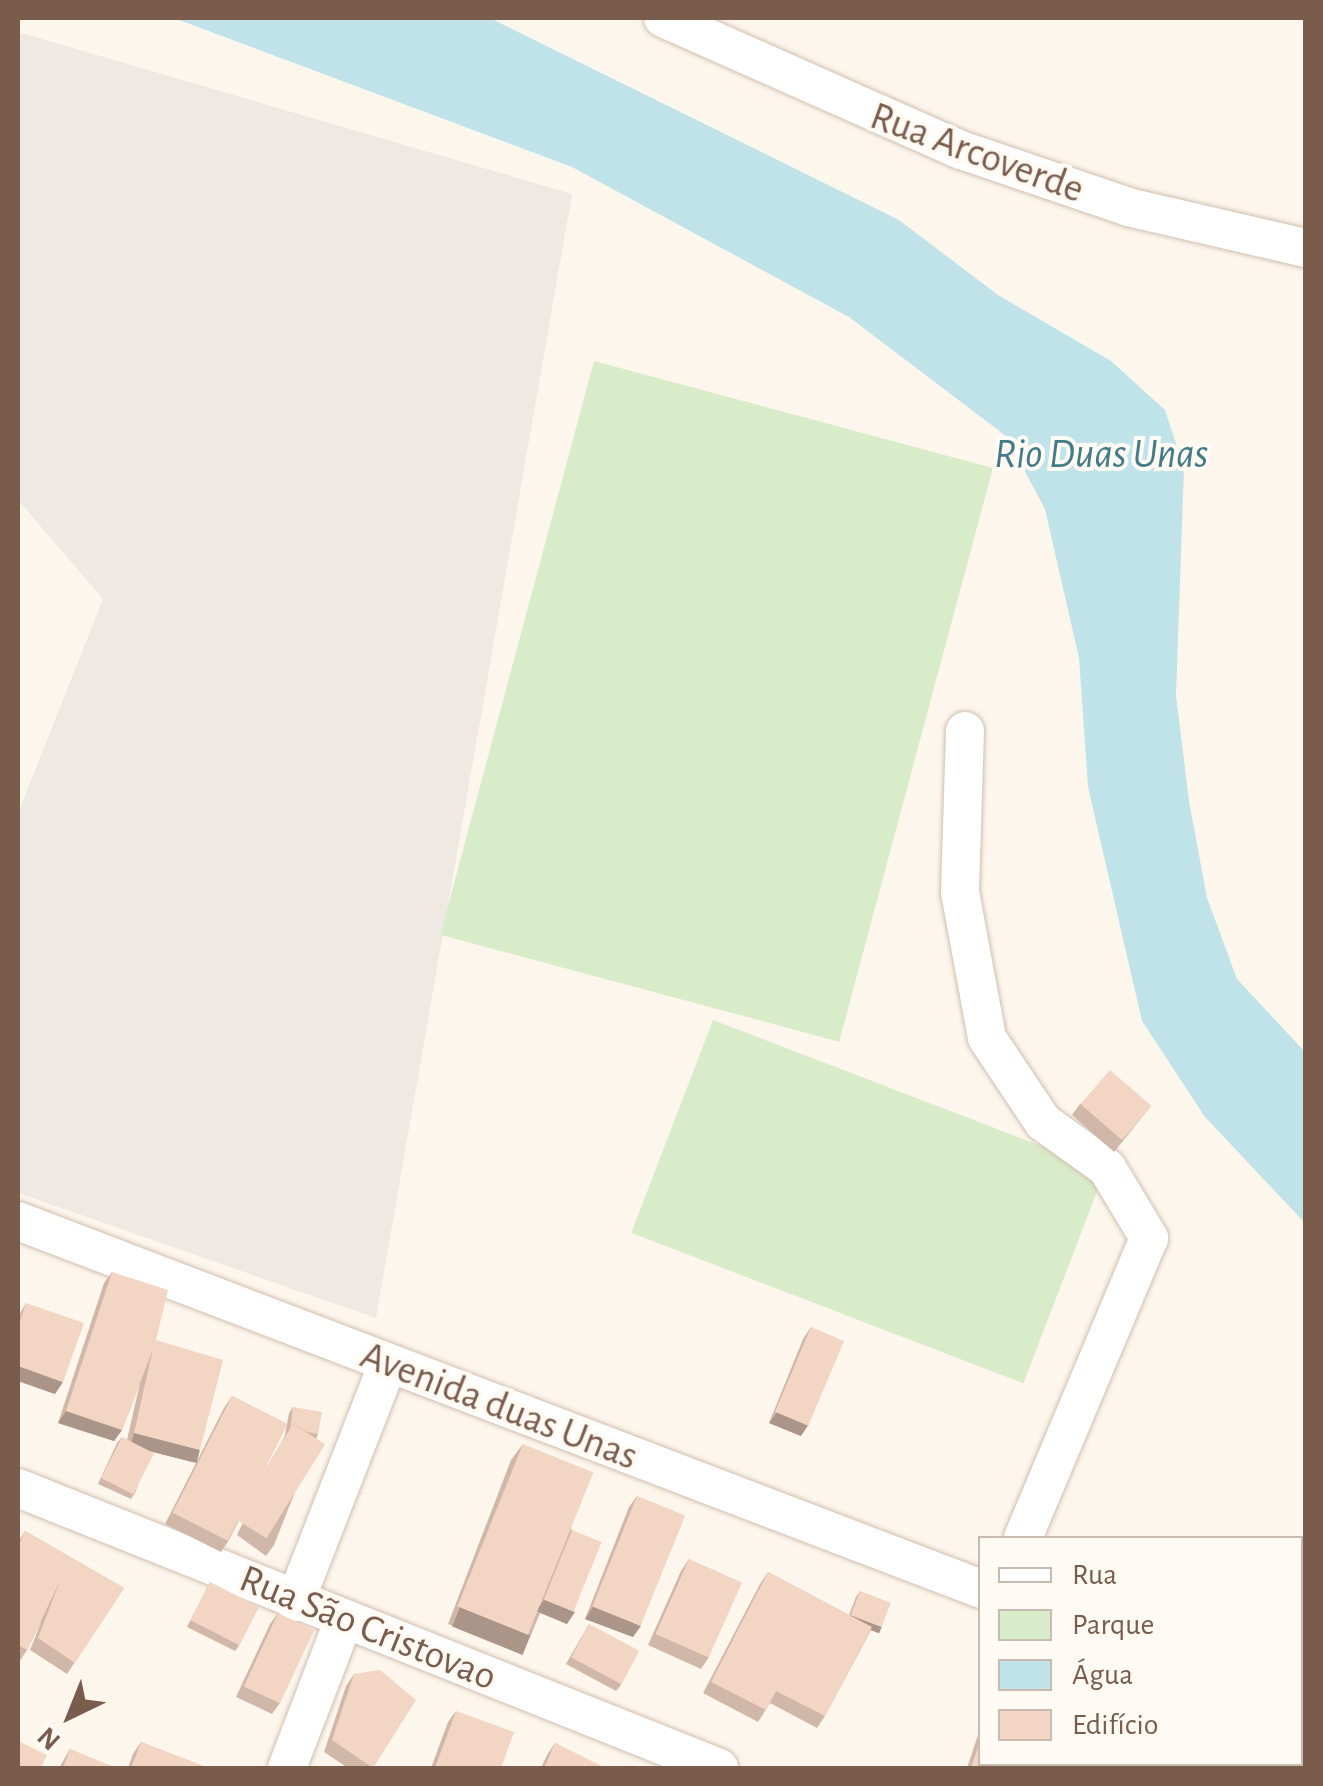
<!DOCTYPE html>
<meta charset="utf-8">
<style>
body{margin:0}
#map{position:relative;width:1323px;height:1786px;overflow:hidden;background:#fdf6ec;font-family:"Alegreya Sans",sans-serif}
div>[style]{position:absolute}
.industrial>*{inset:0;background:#efe9e4}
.green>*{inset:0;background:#d8ecc9;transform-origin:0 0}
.water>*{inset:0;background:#bfe3e8}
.roads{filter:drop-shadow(0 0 2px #d1beb0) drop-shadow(0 0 2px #d1beb0)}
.street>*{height:38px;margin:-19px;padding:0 19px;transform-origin:19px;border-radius:19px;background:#fff}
.wall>*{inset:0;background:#d1b7a8}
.shaded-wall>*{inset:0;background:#aa9588;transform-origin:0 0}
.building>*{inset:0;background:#f3d5c3;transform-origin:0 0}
span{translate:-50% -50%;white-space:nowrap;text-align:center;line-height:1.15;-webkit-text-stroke:8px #fffaf3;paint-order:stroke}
.street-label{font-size:40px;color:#7a5c4d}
.water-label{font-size:42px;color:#437c86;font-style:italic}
.frame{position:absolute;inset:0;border:20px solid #7a5c4d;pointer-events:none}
.legend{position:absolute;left:978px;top:1536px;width:325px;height:230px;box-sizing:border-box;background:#fffaf3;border:2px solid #cabbb1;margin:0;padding:12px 18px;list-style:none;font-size:30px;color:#7a5c4d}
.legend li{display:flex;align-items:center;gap:20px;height:50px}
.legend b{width:50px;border:2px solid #cabbb1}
.north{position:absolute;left:20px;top:1666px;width:100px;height:100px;-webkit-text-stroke:8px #fffaf3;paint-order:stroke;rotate:223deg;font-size:28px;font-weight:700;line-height:40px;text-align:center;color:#7a5c4d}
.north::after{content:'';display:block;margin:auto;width:35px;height:45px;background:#7a5c4d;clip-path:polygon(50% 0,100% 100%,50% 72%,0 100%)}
</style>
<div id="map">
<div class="industrial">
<div style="clip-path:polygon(18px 32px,572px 194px,376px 1318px,18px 1193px,18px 813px,103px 599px,18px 500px)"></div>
</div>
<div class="green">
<div style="left:594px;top:361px;width:413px;height:594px;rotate:15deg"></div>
<div style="left:713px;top:1020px;width:420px;height:228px;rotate:21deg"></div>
</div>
<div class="water">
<div style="clip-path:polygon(174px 18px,490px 18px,899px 220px,998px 295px,1111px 361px,1165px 410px,1184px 468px,1176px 695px,1189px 801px,1207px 898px,1237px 979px,1305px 1052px,1305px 1223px,1205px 1117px,1142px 1021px,1088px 787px,1079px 658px,1045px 509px,1006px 436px,849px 317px,572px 167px)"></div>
</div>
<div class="roads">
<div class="street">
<div style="left:663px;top:18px;width:326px;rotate:23.9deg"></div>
<div style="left:961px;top:150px;width:176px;rotate:18.8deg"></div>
<div style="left:1128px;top:207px;width:183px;rotate:13deg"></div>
<div style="left:965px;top:731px;width:161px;rotate:91.8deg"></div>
<div style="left:960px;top:892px;width:148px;rotate:79.5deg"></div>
<div style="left:987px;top:1038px;width:101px;rotate:56.3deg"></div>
<div style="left:1043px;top:1122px;width:79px;rotate:35.7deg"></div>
<div style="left:1107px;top:1168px;width:82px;rotate:59deg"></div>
<div style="left:1149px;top:1238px;width:325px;rotate:112.8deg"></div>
<div style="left:18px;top:1221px;width:1031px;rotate:20.91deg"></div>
<div style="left:18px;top:1488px;width:755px;rotate:21.77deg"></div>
<div style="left:295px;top:1602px;width:256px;rotate:-68.7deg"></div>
<div style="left:1300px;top:1737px;width:7px;rotate:27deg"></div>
<div style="left:287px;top:1768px;width:156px;rotate:-69deg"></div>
</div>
</div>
<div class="wall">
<div style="clip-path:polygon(1080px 1104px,1151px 1106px,1114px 1152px,1072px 1115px)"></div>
<div style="clip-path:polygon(112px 1272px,156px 1340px,192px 1462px,150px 1451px,135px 1493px,131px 1499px,98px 1484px,117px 1443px,122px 1437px,127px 1440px,140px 1383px,122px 1430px,114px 1441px,58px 1423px,104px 1283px)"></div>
<div style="clip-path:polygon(26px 1303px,55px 1394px,18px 1381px,18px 1317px)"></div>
<div style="clip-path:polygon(811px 1327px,801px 1436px,769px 1423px,803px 1339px)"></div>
<div style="clip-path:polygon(232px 1396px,287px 1424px,289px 1413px,293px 1407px,318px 1434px,274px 1545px,266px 1556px,237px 1535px,285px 1435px,287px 1424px,229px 1540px,221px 1552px,165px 1524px,224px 1408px)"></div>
<div style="clip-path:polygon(523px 1444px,572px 1530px,567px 1624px,540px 1613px,531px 1635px,520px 1652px,448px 1624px,511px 1460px)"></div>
<div style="clip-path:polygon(637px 1496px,633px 1637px,585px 1619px,629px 1507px)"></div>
<div style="clip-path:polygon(25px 1531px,124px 1588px,67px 1674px,30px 1650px,42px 1620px,27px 1650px,19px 1662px,18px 1661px,18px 1542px)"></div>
<div style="clip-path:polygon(689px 1559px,709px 1657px,701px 1669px,648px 1645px,681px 1571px)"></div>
<div style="clip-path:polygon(768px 1572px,849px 1615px,856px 1597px,860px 1591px,878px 1633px,871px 1630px,825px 1716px,817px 1728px,770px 1703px,758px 1722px,703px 1693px,760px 1584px)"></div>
<div style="clip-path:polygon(1306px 1578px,1306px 1643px,1300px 1640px,1300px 1588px)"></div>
<div style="clip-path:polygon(210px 1582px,239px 1646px,235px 1651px,187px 1627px)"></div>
<div style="clip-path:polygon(278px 1613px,280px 1703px,272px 1714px,236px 1697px,270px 1624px)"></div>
<div style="clip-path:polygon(589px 1624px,621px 1685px,616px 1691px,566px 1664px)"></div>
<div style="clip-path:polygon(354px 1674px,373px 1768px,348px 1768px,324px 1752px,346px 1686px)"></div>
<div style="clip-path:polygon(456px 1711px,501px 1768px,431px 1768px,448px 1722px)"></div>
<div style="clip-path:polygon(980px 1729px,980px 1764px,1019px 1768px,967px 1768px)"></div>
<div style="clip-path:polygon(141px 1742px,208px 1768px,128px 1768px,133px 1754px)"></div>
<div style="clip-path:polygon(555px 1743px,603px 1768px,541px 1768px,547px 1755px)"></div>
<div style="clip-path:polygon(70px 1749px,111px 1768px,59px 1768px)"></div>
</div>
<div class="shaded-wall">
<div style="clip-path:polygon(18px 1366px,63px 1382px,55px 1394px,18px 1381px)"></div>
<div style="clip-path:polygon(66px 1411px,122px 1430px,114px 1441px,58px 1423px)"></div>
<div style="clip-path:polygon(777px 1412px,809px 1424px,801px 1436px,769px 1423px)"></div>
<div style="left:134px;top:1433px;width:68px;height:14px;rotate:14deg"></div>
<div style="clip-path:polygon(544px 1600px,575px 1612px,567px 1624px,536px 1611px)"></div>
<div style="left:460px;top:1607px;width:76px;height:21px;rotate:22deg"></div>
<div style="clip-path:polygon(593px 1607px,641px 1626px,633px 1637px,585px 1619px)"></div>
<div style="left:851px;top:1615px;width:33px;height:7px;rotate:21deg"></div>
<div style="clip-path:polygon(1046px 1764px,1058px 1764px,1074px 1768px,1043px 1768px)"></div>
</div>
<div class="building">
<div style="left:1110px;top:1070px;width:55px;height:45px;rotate:41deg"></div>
<div style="clip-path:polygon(112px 1272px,168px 1290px,156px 1340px,223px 1360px,200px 1450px,134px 1433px,153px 1349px,122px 1430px,66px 1411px)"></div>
<div style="clip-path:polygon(26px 1303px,84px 1323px,63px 1382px,18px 1366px,18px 1328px)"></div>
<div style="left:811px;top:1327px;width:36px;height:92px;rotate:23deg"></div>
<div style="left:232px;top:1396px;width:62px;height:131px;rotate:27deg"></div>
<div style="clip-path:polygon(293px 1407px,322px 1412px,318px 1434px,307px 1432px,293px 1424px,290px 1430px)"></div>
<div style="left:293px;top:1424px;width:38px;height:111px;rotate:32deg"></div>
<div style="left:122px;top:1437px;width:36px;height:46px;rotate:27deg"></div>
<div style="left:523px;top:1444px;width:76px;height:175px;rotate:22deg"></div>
<div style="left:637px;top:1496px;width:52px;height:119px;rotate:22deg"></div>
<div style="left:572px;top:1530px;width:32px;height:75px;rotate:22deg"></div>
<div style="clip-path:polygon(25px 1531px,124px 1588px,75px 1663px,38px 1638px,60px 1581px,27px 1650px,18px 1645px,18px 1547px)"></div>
<div style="left:689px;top:1559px;width:58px;height:82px;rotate:24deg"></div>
<div style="clip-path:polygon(768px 1572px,872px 1627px,825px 1716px,776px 1691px,766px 1710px,711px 1682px)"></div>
<div style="left:210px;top:1582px;width:55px;height:43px;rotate:27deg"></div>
<div style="clip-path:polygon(1306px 1582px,1306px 1627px,1300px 1625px,1300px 1592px)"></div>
<div style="left:860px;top:1591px;width:33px;height:26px;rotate:21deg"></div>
<div style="left:278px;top:1613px;width:40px;height:81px;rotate:25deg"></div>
<div style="left:589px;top:1624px;width:57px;height:38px;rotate:28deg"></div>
<div style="clip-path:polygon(380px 1670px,416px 1700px,373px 1768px,332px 1740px,354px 1674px)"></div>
<div style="clip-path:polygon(456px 1711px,514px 1732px,501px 1768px,435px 1768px)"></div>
<div style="clip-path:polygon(18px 1741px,47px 1755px,41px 1768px,18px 1768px)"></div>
<div style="clip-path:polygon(980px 1741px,980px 1764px,1021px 1764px,1019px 1768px,971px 1768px)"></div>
<div style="clip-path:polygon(141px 1742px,208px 1768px,131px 1768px)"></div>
<div style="clip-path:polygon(555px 1743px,604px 1767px,603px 1768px,544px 1768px)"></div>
<div style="clip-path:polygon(70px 1749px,112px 1766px,111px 1768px,63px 1768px)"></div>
<div style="clip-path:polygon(1058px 1764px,1109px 1764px,1107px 1768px,1074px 1768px)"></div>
<div style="left:1114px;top:1764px;width:54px;height:4px"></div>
<div style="left:1205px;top:1764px;width:50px;height:4px"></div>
</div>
<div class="street-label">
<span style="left:977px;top:153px;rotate:20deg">Rua Arcoverde</span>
<span style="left:499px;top:1406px;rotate:21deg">Avenida duas Unas</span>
<span style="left:368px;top:1628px;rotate:22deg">Rua São Cristovao</span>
</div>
<div class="water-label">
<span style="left:1101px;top:454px">Rio Duas Unas</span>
</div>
<div class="frame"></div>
<ul class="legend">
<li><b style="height:12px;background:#fff"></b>Rua</li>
<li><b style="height:28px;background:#d8ecc9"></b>Parque</li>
<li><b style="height:28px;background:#bfe3e8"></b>Água</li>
<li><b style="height:28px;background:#f3d5c3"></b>Edifício</li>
</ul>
<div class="north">N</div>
</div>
